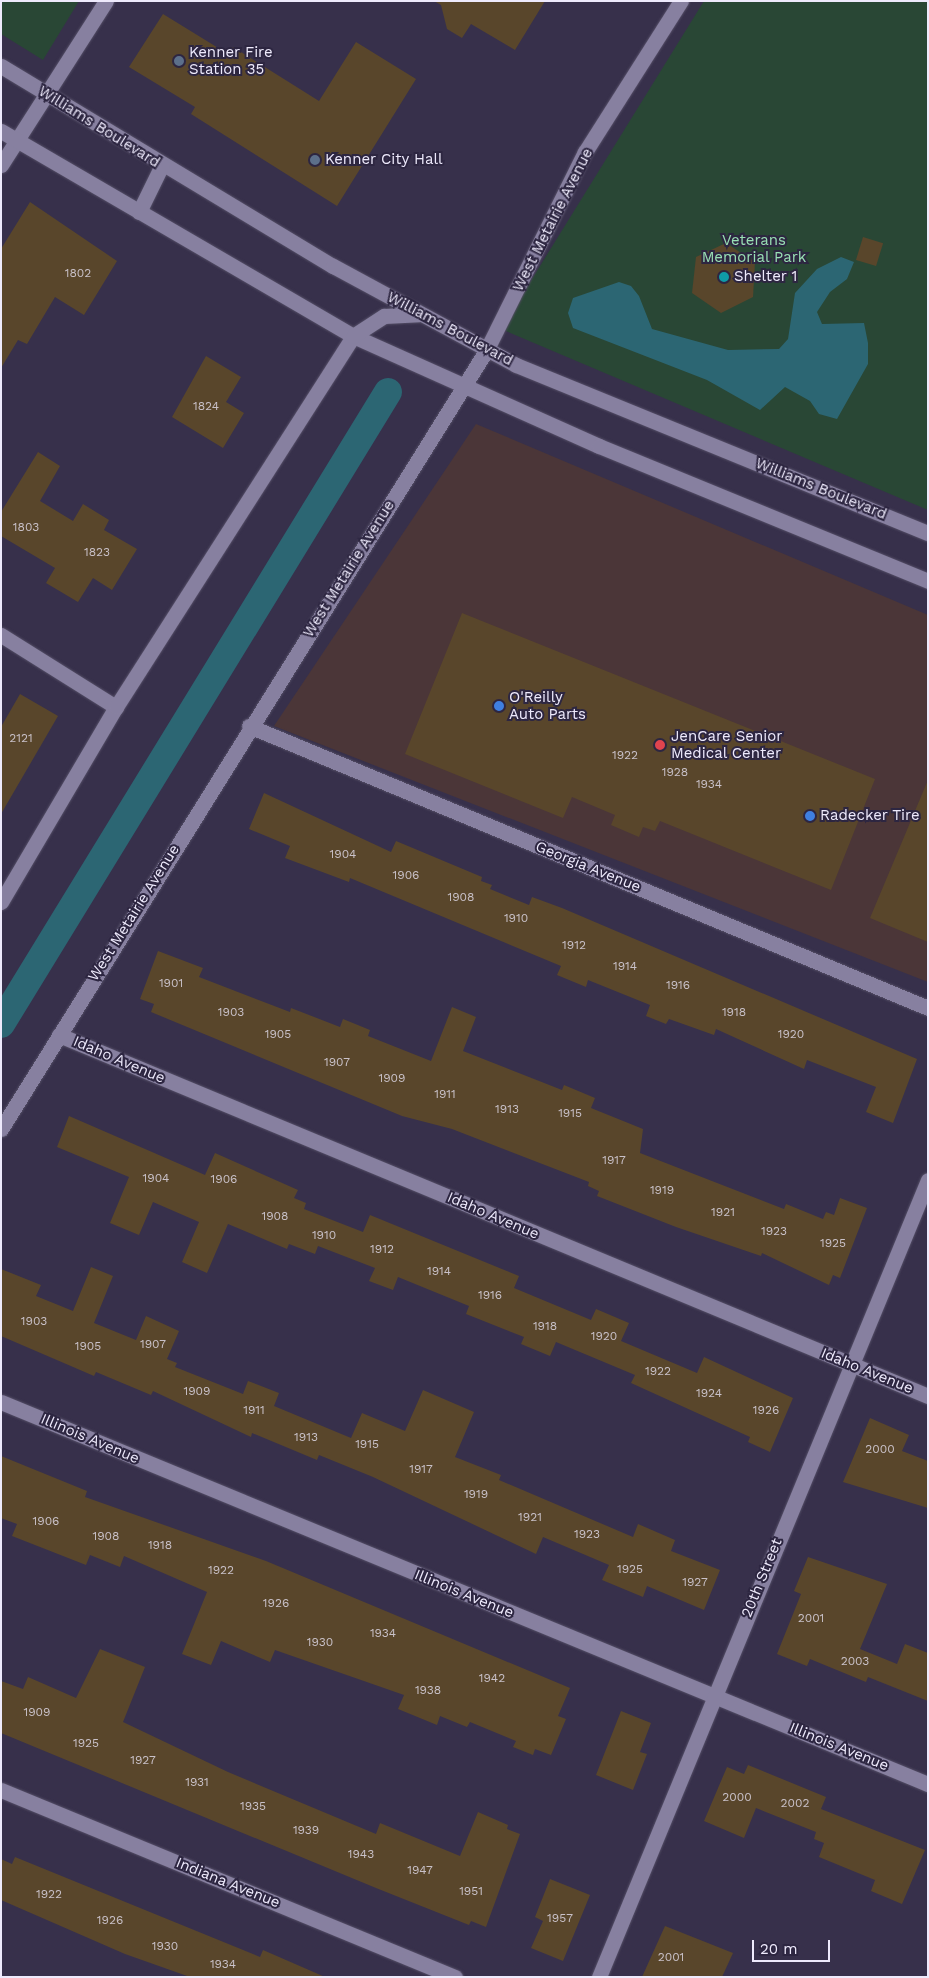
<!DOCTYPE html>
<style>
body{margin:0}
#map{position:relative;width:929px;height:1978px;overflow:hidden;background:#37304b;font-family:"Work Sans",sans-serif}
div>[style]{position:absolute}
.commercial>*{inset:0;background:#4b3638}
.green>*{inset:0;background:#294735}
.water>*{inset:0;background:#2c6673}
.canal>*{height:28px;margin:-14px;padding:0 14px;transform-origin:14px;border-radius:14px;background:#2c6673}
.building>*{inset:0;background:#59462b;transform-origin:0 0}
.roads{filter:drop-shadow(0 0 1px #544e66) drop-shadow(0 0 1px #544e66)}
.street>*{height:15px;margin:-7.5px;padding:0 7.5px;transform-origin:7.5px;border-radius:7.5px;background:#8780a0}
.secondary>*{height:15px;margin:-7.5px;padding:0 7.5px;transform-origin:7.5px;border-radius:7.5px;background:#8780a0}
.dots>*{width:14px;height:14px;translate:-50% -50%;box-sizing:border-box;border:2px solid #2d2641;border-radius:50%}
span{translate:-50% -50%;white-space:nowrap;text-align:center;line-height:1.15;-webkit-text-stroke:4px #2d2641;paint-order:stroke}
.number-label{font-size:12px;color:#c9c1c8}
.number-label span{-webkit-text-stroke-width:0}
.poi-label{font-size:15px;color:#eeeafc}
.left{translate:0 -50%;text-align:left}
.street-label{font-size:15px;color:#eeeafc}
.park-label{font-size:15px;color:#99e0b4}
.frame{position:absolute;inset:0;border:2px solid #eeeafc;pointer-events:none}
.scale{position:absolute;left:752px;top:1940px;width:78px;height:22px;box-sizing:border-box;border:2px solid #eeeafc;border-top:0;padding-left:6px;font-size:15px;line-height:18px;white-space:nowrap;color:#eeeafc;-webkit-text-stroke:4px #2d2641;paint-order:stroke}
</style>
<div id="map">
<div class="commercial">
<div style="clip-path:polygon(476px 424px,928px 615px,928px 982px,274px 726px)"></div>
</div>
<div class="green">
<div style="clip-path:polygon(1px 1px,79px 1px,43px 60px,1px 34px)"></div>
<div style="clip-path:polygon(704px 1px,928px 1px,928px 510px,501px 329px)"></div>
</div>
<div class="water">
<div style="clip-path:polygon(841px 257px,854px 262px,847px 279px,830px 292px,817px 312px,822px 324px,864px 323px,868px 343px,868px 364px,837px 419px,819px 414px,810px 401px,785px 387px,760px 410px,707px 380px,573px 328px,568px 313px,573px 298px,619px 282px,631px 286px,639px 296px,652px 329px,728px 350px,779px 349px,788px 339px,795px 293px,817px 269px)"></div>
</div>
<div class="canal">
<div style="left:1px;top:1024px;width:741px;rotate:-58.52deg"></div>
</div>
<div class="building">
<div style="clip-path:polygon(434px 1px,545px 1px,515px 50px,471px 24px,462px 38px,447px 29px,441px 5px)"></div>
<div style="clip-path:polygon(163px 14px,228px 54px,233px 47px,319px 101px,356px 42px,416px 79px,337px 206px,191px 114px,195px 107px,129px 67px)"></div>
<div style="clip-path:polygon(30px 202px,117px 261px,84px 315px,55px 297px,27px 344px,18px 340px,1px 368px,1px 249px)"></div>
<div style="left:863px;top:237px;width:21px;height:24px;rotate:17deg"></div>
<div style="clip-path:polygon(726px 243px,755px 262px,753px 297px,721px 313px,692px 293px,696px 257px)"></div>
<div style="clip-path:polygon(206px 356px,241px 377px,226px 402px,244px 413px,223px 448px,172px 417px)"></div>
<div style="clip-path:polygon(38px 452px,60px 466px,40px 501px,73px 521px,83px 504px,109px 520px,104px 530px,137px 549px,112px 590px,93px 578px,78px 602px,46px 583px,55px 568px,1px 536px,1px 512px)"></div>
<div style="clip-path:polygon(462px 613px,875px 779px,831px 890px,660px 821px,655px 831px,643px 827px,639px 837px,611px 825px,615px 815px,572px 797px,563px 818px,405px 754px)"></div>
<div style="clip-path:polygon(20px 694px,58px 716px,1px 814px,1px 727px)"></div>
<div style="clip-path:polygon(928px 780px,928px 942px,870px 918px)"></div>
<div style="clip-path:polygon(264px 793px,391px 852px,396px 841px,482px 877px,481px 881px,492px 885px,490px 889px,529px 905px,532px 897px,562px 908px,917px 1059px,893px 1123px,866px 1112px,876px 1087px,807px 1060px,804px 1069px,716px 1029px,714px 1035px,669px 1019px,666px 1024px,646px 1016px,650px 1005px,588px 980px,586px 987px,557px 975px,561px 966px,350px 878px,349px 882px,285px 858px,290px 846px,249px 829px)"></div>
<div style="clip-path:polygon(158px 951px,203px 968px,199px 977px,290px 1012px,291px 1008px,340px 1027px,343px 1019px,370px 1030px,368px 1036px,431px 1061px,452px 1007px,476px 1017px,463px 1051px,562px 1090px,564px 1085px,595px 1098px,591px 1108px,643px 1129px,640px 1153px,784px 1209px,786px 1204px,823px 1219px,826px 1212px,834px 1215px,840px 1198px,867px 1208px,840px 1278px,833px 1275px,829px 1285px,762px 1253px,761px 1256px,676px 1227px,597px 1196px,599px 1191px,588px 1186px,589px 1182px,452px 1129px,402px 1116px,151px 1012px,154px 1004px,140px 999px)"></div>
<div style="clip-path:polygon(69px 1116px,205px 1175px,215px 1153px,298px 1190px,294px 1198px,306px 1203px,304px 1209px,363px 1232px,370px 1215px,519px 1276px,514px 1288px,591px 1320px,596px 1309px,629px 1323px,621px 1341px,697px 1373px,704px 1357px,793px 1398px,770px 1452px,748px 1442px,750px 1437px,631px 1383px,635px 1375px,556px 1342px,550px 1356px,521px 1344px,524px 1337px,466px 1314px,469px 1306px,398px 1277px,393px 1290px,369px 1281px,375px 1268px,318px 1246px,315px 1254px,289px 1244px,287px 1249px,228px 1224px,207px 1273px,182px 1262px,199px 1222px,153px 1202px,139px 1235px,110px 1223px,129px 1177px,57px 1147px)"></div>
<div style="clip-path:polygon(91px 1267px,113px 1276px,94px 1323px,136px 1340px,146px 1316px,179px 1331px,167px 1359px,177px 1363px,175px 1367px,243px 1394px,248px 1381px,279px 1393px,274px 1406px,351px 1438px,362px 1413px,405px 1431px,423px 1390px,474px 1412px,455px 1457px,501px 1475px,499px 1480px,633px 1537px,638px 1524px,675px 1540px,671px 1551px,720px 1570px,704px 1610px,647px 1586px,643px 1597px,602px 1580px,609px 1565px,543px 1537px,536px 1554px,373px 1477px,319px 1455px,317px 1460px,252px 1433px,251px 1437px,153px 1391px,151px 1395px,96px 1372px,94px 1376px,1px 1336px,1px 1269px,41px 1285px,36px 1296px,73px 1311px)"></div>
<div style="clip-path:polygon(870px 1418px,909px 1435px,902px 1451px,928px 1461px,928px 1508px,843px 1482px)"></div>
<div style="clip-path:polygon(1px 1456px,87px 1491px,85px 1497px,266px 1561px,570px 1688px,558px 1716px,566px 1719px,551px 1755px,535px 1749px,533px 1755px,513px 1747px,516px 1741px,470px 1722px,467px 1727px,440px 1716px,437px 1725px,398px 1709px,404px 1695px,275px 1650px,270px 1662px,221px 1641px,211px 1665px,182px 1654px,207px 1592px,124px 1556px,120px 1567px,90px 1555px,86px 1565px,12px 1536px,17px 1524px,1px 1518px)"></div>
<div style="clip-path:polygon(808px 1557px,887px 1584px,860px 1649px,897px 1664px,905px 1644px,928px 1653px,928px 1701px,868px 1677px,866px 1682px,810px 1659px,807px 1666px,777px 1654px,801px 1594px,794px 1591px)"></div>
<div style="clip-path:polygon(100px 1649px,145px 1667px,123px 1722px,228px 1772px,376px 1834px,380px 1823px,460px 1856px,478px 1812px,508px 1825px,507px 1829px,520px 1834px,486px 1927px,471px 1921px,469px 1925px,376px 1888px,1px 1733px,1px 1681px,23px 1689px,28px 1677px,76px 1698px)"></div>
<div style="clip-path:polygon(621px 1711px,651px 1723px,640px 1752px,647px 1754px,633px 1790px,596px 1775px)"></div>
<div style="clip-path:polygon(748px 1765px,826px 1797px,821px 1809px,925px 1850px,902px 1904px,871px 1891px,875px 1880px,819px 1857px,824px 1843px,814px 1839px,816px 1832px,756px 1808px,744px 1838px,704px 1821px,727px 1767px,744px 1774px)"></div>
<div style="clip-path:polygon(15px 1857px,260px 1957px,263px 1950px,325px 1977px,190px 1977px,125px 1954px,1px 1900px,1px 1859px,12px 1864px)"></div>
<div style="clip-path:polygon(550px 1879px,590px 1895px,563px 1961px,531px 1948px,543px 1921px,535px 1917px)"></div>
<div style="clip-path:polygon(665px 1926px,733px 1953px,722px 1977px,642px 1977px)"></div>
</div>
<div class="roads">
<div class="street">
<div style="left:1px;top:165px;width:195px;rotate:-57.4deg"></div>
<div style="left:487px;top:349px;width:220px;rotate:-63.6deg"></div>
<div style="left:585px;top:152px;width:179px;rotate:-57.6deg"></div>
<div style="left:1px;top:635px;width:136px;rotate:32.1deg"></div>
<div style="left:249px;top:726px;width:735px;rotate:22.55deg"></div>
<div style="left:59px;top:1035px;width:941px;rotate:22.56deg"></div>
<div style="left:1px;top:1402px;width:1003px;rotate:22.4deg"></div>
<div style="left:1px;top:1790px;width:491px;rotate:22.4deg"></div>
<div style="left:599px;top:1977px;width:862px;rotate:-67.57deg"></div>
</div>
<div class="secondary">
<div style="left:1px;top:66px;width:388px;rotate:31.1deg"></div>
<div style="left:333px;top:266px;width:208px;rotate:28.4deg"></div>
<div style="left:516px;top:365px;width:445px;rotate:22.2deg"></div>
<div style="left:1px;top:131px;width:407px;rotate:30.2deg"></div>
<div style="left:353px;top:336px;width:269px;rotate:24.1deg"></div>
<div style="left:599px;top:446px;width:356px;rotate:22.3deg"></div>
<div style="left:139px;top:212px;width:52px;rotate:-63.9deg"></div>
<div style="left:1px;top:902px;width:226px;rotate:-59.5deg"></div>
<div style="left:116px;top:707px;width:440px;rotate:-57.4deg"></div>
<div style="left:353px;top:336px;width:37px;rotate:-33deg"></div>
<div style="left:384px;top:316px;width:35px;rotate:-3deg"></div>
<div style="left:1px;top:1129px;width:919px;rotate:-58.07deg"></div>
</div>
</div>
<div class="dots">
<div style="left:179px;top:61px;background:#5c6f8a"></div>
<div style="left:315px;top:160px;background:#5c6f8a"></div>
<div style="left:724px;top:277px;background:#0f9aa8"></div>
<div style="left:499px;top:706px;background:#3f7fe0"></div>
<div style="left:660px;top:745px;background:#e0444e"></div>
<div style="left:810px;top:816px;background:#3f7fe0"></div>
</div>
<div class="number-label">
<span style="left:78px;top:274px">1802</span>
<span style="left:206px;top:407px">1824</span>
<span style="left:26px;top:528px">1803</span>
<span style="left:97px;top:553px">1823</span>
<span style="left:21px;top:739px">2121</span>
<span style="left:625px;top:756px">1922</span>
<span style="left:675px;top:773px">1928</span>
<span style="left:709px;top:785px">1934</span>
<span style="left:343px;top:855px">1904</span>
<span style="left:406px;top:876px">1906</span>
<span style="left:461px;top:898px">1908</span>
<span style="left:516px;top:919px">1910</span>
<span style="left:574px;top:946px">1912</span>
<span style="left:625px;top:967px">1914</span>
<span style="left:171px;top:984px">1901</span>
<span style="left:678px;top:986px">1916</span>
<span style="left:231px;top:1013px">1903</span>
<span style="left:734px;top:1013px">1918</span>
<span style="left:278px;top:1035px">1905</span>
<span style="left:791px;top:1035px">1920</span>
<span style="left:337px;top:1063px">1907</span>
<span style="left:392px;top:1079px">1909</span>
<span style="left:445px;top:1095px">1911</span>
<span style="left:507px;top:1110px">1913</span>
<span style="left:570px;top:1114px">1915</span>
<span style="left:614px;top:1161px">1917</span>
<span style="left:156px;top:1179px">1904</span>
<span style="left:224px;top:1180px">1906</span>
<span style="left:662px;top:1191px">1919</span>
<span style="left:723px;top:1213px">1921</span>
<span style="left:275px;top:1217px">1908</span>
<span style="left:774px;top:1232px">1923</span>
<span style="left:324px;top:1236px">1910</span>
<span style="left:833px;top:1244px">1925</span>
<span style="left:382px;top:1250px">1912</span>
<span style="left:439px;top:1272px">1914</span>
<span style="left:490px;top:1296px">1916</span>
<span style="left:34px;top:1322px">1903</span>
<span style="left:545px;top:1327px">1918</span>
<span style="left:604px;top:1337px">1920</span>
<span style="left:153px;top:1345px">1907</span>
<span style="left:88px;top:1347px">1905</span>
<span style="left:658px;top:1372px">1922</span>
<span style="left:197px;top:1392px">1909</span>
<span style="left:709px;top:1394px">1924</span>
<span style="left:254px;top:1411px">1911</span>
<span style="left:766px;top:1411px">1926</span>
<span style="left:306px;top:1438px">1913</span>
<span style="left:367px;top:1445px">1915</span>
<span style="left:880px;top:1450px">2000</span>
<span style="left:421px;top:1470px">1917</span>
<span style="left:476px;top:1495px">1919</span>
<span style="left:530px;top:1518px">1921</span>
<span style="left:46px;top:1522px">1906</span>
<span style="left:587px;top:1535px">1923</span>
<span style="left:106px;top:1537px">1908</span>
<span style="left:160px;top:1546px">1918</span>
<span style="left:630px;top:1570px">1925</span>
<span style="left:221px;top:1571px">1922</span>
<span style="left:695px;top:1583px">1927</span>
<span style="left:276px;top:1604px">1926</span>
<span style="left:811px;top:1619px">2001</span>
<span style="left:383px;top:1634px">1934</span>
<span style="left:320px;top:1643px">1930</span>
<span style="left:855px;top:1662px">2003</span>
<span style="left:492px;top:1679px">1942</span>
<span style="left:428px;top:1691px">1938</span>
<span style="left:37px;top:1713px">1909</span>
<span style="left:86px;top:1744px">1925</span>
<span style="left:143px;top:1761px">1927</span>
<span style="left:197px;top:1783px">1931</span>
<span style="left:737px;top:1798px">2000</span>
<span style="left:795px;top:1804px">2002</span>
<span style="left:253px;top:1807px">1935</span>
<span style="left:306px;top:1831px">1939</span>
<span style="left:361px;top:1855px">1943</span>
<span style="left:420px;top:1871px">1947</span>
<span style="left:471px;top:1892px">1951</span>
<span style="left:49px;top:1895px">1922</span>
<span style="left:560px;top:1919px">1957</span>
<span style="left:110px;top:1921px">1926</span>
<span style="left:165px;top:1947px">1930</span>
<span style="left:671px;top:1958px">2001</span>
<span style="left:223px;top:1965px">1934</span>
</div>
<div class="poi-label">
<span class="left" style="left:189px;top:61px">Kenner Fire<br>Station 35</span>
<span class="left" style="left:325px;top:160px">Kenner City Hall</span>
<span class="left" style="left:734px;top:277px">Shelter 1</span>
<span class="left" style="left:509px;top:706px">O'Reilly<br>Auto Parts</span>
<span class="left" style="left:671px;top:745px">JenCare Senior<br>Medical Center</span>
<span class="left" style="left:820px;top:816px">Radecker Tire</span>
</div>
<div class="street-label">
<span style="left:99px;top:127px;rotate:32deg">Williams Boulevard</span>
<span style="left:553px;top:220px;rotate:-63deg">West Metairie Avenue</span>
<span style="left:450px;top:329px;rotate:28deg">Williams Boulevard</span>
<span style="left:821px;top:489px;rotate:22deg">Williams Boulevard</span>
<span style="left:349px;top:569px;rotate:-58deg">West Metairie Avenue</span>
<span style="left:588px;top:867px;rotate:22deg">Georgia Avenue</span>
<span style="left:134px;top:913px;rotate:-58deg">West Metairie Avenue</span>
<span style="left:119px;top:1060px;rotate:23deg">Idaho Avenue</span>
<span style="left:493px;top:1216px;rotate:23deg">Idaho Avenue</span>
<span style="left:867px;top:1371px;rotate:22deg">Idaho Avenue</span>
<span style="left:90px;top:1439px;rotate:23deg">Illinois Avenue</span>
<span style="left:762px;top:1578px;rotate:-68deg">20th Street</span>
<span style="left:464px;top:1594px;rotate:22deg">Illinois Avenue</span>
<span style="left:839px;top:1747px;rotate:22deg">Illinois Avenue</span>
<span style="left:228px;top:1883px;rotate:22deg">Indiana Avenue</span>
</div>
<div class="park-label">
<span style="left:754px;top:249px">Veterans<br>Memorial Park</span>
</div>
<div class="frame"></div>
<div class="scale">20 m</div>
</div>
